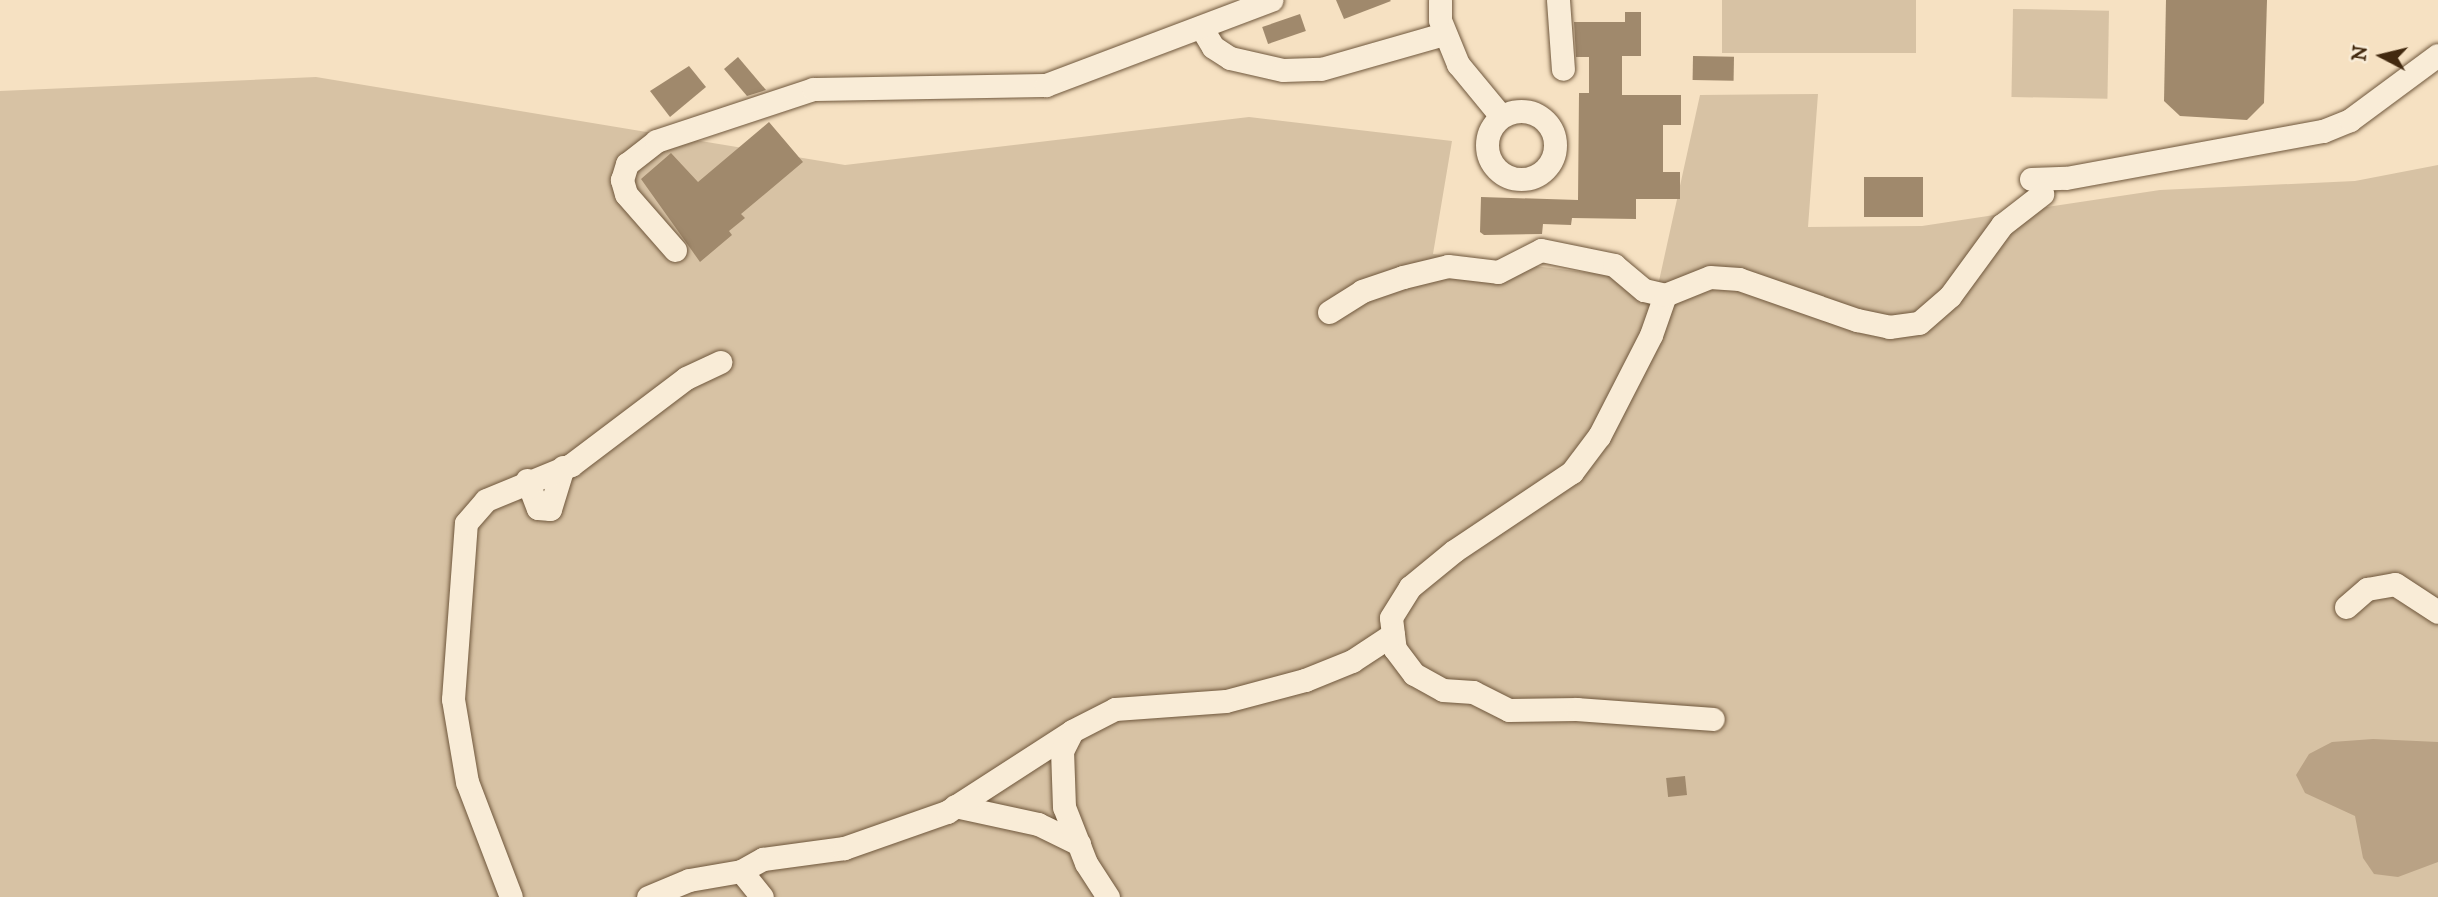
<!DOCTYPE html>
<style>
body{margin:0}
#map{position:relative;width:2438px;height:897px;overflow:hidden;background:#f6e1c2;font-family:"IM FELL DW Pica",serif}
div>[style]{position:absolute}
.green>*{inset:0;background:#d7c2a4;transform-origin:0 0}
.water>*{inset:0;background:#b9a285}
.building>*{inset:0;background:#a0896c;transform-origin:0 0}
.roads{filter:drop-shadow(0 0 2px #6f573c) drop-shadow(0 0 2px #6f573c)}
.minor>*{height:23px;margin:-11.5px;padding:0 11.5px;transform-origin:11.5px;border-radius:11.5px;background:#f9ecd7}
.minor>.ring{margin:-11.5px;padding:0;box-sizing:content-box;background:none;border:23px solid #f9ecd7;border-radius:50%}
span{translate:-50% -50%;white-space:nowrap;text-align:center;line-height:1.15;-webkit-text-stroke:5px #f9ecd7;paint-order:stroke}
.north{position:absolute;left:2347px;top:21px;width:70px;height:70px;-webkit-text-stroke:5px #f9ecd7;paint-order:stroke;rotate:277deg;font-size:19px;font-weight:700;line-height:28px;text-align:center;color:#42290f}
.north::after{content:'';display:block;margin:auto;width:24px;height:32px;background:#42290f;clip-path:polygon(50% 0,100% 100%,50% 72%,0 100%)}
</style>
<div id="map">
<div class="green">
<div style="left:1722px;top:0;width:194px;height:53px"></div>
<div style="left:2013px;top:9px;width:96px;height:88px;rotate:1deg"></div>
<div style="clip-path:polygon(316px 77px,845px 165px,1249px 117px,1452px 141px,1433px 254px,1659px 281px,1700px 95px,1818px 94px,1808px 227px,1922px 226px,2160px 190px,2355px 181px,2438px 165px,2438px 897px,0 897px,0 91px)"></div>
</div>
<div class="water">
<div style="clip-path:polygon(2373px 739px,2438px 742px,2438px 862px,2398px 877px,2374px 874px,2363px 858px,2355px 816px,2305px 793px,2296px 775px,2309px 754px,2332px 742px)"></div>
</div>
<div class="building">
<div style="clip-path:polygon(1336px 0,1390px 0,1391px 1px,1344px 19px)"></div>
<div style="clip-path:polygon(2166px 0,2267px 0,2264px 103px,2247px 120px,2180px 116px,2164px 101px)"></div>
<div style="clip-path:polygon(1625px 12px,1641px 12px,1641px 56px,1622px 56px,1622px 95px,1681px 95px,1681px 125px,1663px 125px,1663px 172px,1680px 172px,1680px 199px,1636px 199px,1636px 219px,1572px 218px,1571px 225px,1543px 224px,1542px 234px,1484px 235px,1480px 232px,1481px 197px,1578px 200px,1579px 93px,1589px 93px,1589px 57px,1576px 57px,1574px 22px,1625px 22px)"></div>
<div style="left:1300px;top:14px;width:18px;height:40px;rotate:71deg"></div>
<div style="left:1693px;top:56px;width:41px;height:24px;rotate:1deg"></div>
<div style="clip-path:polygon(738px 57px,766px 90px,747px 96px,724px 69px)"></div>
<div style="clip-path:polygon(689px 66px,706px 87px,670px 117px,650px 91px)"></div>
<div style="clip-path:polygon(769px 122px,803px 162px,741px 214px,745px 218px,729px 231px,732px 235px,700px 262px,641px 179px,671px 153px,698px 182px)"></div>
<div style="left:1923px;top:177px;width:40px;height:59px;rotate:90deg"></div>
<div style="left:1685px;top:776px;width:19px;height:19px;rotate:84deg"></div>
</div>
<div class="roads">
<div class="minor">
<div style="left:1440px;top:0;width:20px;rotate:90deg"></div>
<div style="left:1440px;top:20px;width:48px;rotate:67.8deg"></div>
<div style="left:1458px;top:64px;width:66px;rotate:50.5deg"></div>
<div style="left:1558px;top:0;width:69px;rotate:85.9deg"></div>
<div style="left:1201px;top:27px;width:23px;rotate:59deg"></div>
<div style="left:1213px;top:47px;width:20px;rotate:33deg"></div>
<div style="left:1230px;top:58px;width:54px;rotate:12.8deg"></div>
<div style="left:1283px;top:70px;width:38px;rotate:-2deg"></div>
<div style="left:1321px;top:69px;width:128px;rotate:-15.9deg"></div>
<div class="ring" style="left:1487px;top:111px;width:45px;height:45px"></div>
<div style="left:2031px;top:179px;width:35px;rotate:-2deg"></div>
<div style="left:2066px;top:178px;width:261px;rotate:-10.4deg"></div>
<div style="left:2323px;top:131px;width:29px;rotate:-22deg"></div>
<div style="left:2350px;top:120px;width:109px;rotate:-36.5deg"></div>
<div style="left:675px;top:250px;width:74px;rotate:-131.2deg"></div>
<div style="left:626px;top:194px;width:15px;rotate:-106deg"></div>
<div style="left:622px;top:180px;width:17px;rotate:-73deg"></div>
<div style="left:627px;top:164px;width:37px;rotate:-38deg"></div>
<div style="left:656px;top:141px;width:165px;rotate:-18.3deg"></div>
<div style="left:813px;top:89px;width:233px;rotate:-1deg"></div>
<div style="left:1046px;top:85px;width:241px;rotate:-20.7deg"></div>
<div style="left:1665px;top:295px;width:42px;rotate:109.3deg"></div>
<div style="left:1651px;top:335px;width:114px;rotate:117.2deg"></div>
<div style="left:1599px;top:436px;width:45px;rotate:126.9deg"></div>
<div style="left:1572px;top:472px;width:142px;rotate:146.2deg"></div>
<div style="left:1454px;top:551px;width:57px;rotate:140.7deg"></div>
<div style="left:1410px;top:587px;width:36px;rotate:122deg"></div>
<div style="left:1391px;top:618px;width:31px;rotate:83deg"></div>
<div style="left:1395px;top:649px;width:31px;rotate:53deg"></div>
<div style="left:1414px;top:674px;width:33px;rotate:29deg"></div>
<div style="left:1443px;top:690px;width:30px;rotate:4deg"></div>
<div style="left:1473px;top:692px;width:40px;rotate:26.6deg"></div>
<div style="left:1509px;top:710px;width:68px;rotate:-0.8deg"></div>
<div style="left:1577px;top:709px;width:136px;rotate:4.2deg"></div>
<div style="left:1329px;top:312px;width:39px;rotate:-32deg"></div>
<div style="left:1362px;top:291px;width:43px;rotate:-18.9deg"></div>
<div style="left:1403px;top:277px;width:46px;rotate:-13.7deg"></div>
<div style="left:1448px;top:266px;width:50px;rotate:6.8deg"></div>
<div style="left:1498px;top:272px;width:48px;rotate:-27.1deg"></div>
<div style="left:1541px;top:250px;width:75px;rotate:11.6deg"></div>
<div style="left:1614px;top:265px;width:39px;rotate:40deg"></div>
<div style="left:1644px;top:290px;width:22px;rotate:13deg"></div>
<div style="left:1665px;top:295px;width:48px;rotate:-21.8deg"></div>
<div style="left:1710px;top:277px;width:29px;rotate:4deg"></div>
<div style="left:1739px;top:279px;width:125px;rotate:19.2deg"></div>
<div style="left:1857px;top:320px;width:33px;rotate:12deg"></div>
<div style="left:1889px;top:327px;width:30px;rotate:-8deg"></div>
<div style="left:1919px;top:323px;width:41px;rotate:-41.1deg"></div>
<div style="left:1950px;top:296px;width:88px;rotate:-53.8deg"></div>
<div style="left:2002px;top:225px;width:51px;rotate:-37.8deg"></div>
<div style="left:527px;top:480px;width:30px;rotate:69deg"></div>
<div style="left:538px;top:508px;width:12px;rotate:5deg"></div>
<div style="left:550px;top:509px;width:44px;rotate:-72.8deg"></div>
<div style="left:2346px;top:607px;width:28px;rotate:-41deg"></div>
<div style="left:2367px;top:589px;width:28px;rotate:-10deg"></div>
<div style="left:2395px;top:584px;width:51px;rotate:33.1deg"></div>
<div style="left:955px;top:806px;width:85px;rotate:12.2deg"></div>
<div style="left:1038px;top:824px;width:46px;rotate:26deg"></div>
<div style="left:741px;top:871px;width:33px;rotate:51deg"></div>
<div style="left:511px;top:897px;width:123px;rotate:-110.9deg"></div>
<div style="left:467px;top:782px;width:84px;rotate:-99.6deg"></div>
<div style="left:453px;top:699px;width:176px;rotate:-85.8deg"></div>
<div style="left:466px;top:523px;width:30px;rotate:-49deg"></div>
<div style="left:486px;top:500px;width:92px;rotate:-22.4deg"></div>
<div style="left:571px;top:465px;width:144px;rotate:-37.1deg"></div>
<div style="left:686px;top:378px;width:38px;rotate:-25deg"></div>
<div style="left:648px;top:897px;width:44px;rotate:-22.5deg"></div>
<div style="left:689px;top:880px;width:53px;rotate:-9.8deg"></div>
<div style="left:741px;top:871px;width:25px;rotate:-29deg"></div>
<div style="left:763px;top:859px;width:82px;rotate:-7.7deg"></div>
<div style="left:844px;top:848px;width:109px;rotate:-19.3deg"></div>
<div style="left:947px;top:812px;width:149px;rotate:-32.9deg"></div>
<div style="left:1108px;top:897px;width:40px;rotate:-122.9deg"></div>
<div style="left:1086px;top:863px;width:60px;rotate:-111.4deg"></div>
<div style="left:1064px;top:807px;width:56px;rotate:-92deg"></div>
<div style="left:1062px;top:751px;width:22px;rotate:-63deg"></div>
<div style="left:1072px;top:731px;width:48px;rotate:-27.1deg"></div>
<div style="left:1115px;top:709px;width:111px;rotate:-4.1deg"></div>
<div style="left:1226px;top:701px;width:82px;rotate:-14.9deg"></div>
<div style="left:1305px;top:680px;width:51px;rotate:-22deg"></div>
<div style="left:1352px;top:661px;width:49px;rotate:-33.4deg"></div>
</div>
</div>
<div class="north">N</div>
</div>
